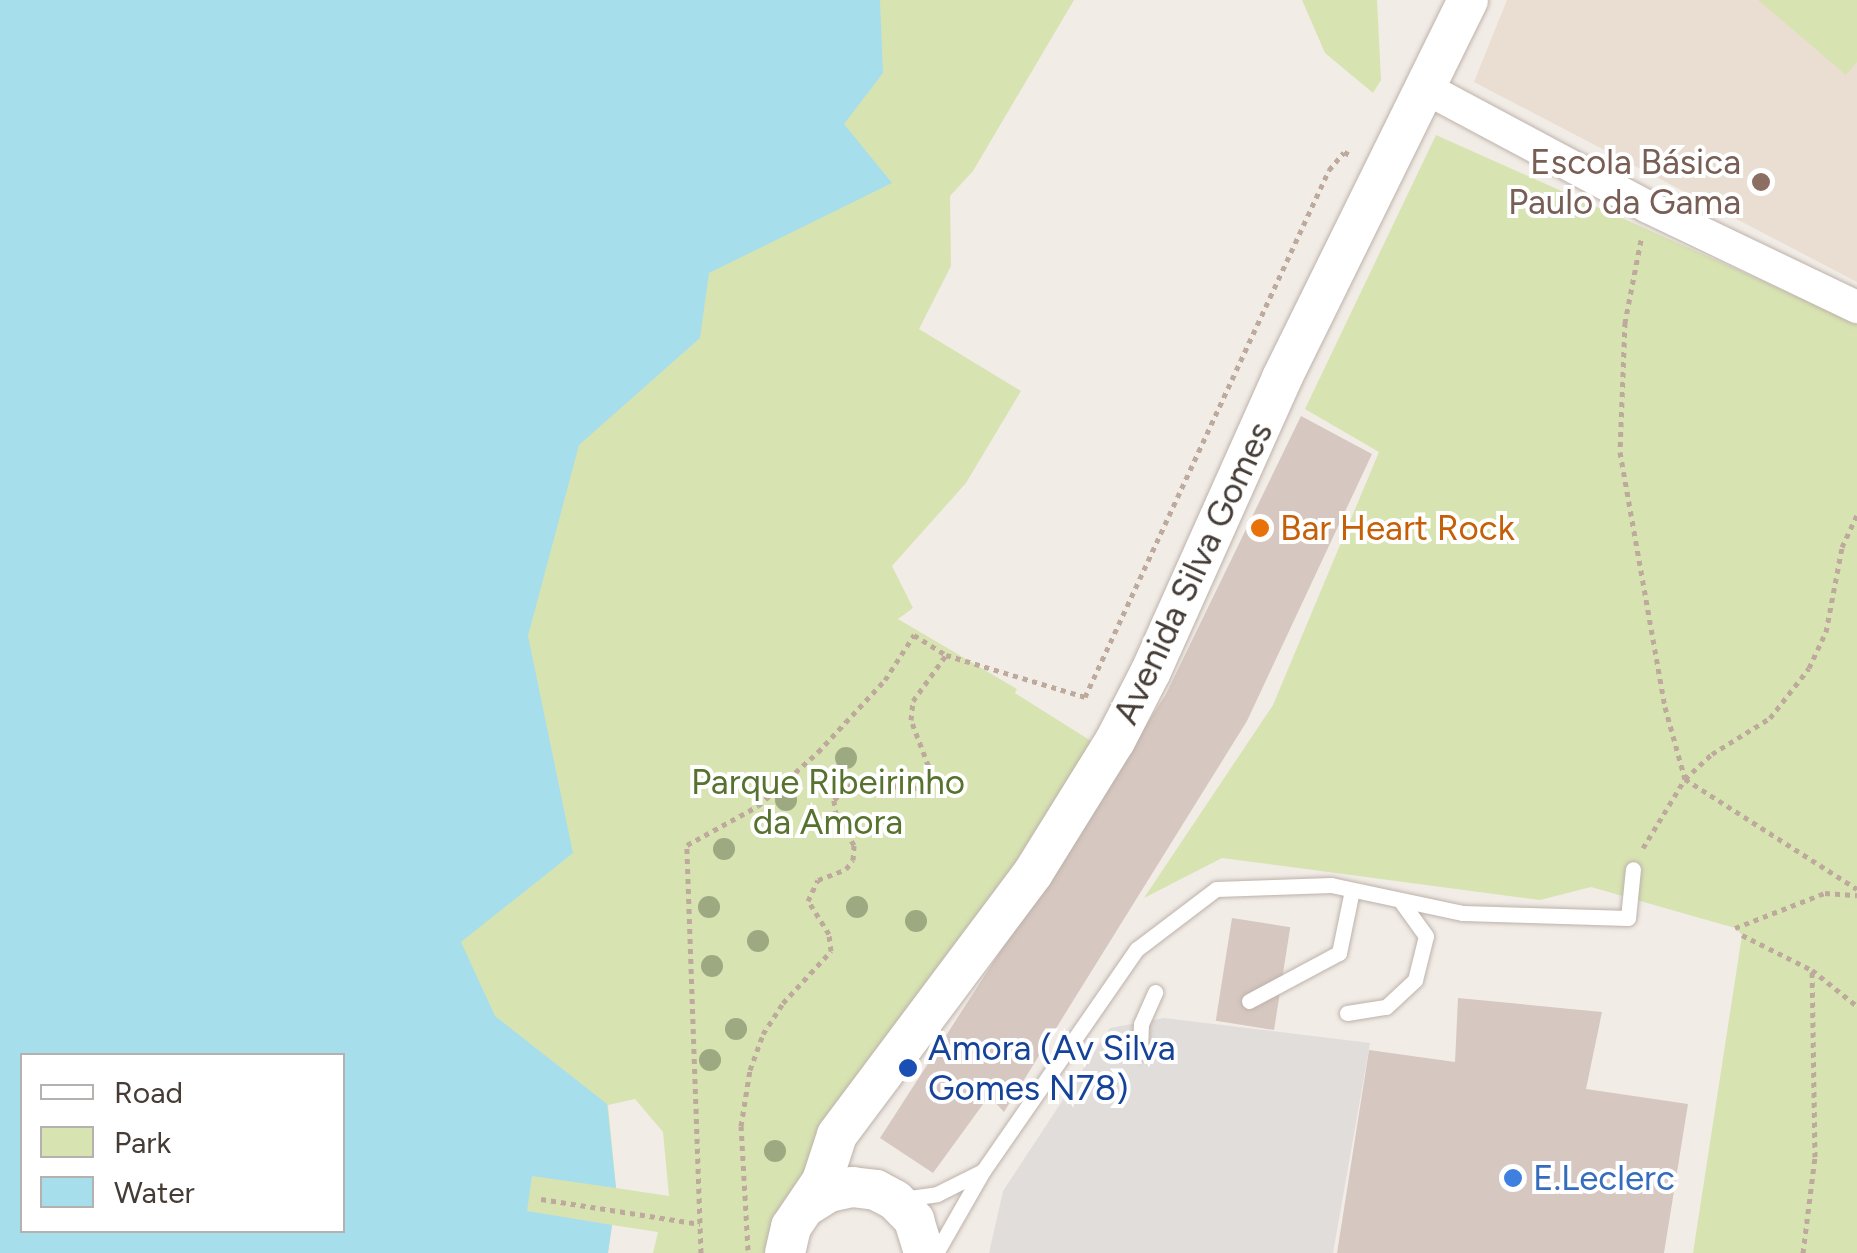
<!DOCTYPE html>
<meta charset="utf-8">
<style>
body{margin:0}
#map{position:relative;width:1857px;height:1253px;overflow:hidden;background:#f2ece7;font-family:Figtree,sans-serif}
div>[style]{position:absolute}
.education>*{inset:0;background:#eaded2}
.green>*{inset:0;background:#d8e3b2}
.parking>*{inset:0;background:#e0dddb}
.water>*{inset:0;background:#a7deeb}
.building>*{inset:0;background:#d6c8c0;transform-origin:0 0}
.path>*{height:5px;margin-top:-2.5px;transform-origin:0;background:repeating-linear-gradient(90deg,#bdaa9c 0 5px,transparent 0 10px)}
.roads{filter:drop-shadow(0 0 2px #bdb2aa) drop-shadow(0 0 2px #bdb2aa)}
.service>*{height:15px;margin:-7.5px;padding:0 7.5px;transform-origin:7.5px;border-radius:7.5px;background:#fff}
.minor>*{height:32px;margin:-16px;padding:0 16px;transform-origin:16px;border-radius:16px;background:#fff}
.tertiary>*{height:40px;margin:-20px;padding:0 20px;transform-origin:20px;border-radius:20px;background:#fff}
.trees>*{width:22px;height:22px;margin:-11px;border-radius:50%;background:#9da981}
.dots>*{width:28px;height:28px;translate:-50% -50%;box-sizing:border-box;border:5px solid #fff;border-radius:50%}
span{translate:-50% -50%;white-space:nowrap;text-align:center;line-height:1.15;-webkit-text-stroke:8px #fff;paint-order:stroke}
.education-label{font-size:35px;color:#785e54}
.right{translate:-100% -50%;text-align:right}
.food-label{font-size:35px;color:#c56008}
.left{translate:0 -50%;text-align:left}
.street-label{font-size:35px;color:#453c36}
.park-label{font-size:35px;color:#57722e}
.transit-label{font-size:35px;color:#164399}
.shop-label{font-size:35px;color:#366cbe}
.legend{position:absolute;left:20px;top:1053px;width:325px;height:180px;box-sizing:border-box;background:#fff;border:2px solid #b5b1af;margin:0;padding:12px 18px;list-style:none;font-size:30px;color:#453c36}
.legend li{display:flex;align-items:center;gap:20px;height:50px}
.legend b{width:50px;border:2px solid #b5b1af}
</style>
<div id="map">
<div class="education">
<div style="clip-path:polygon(1507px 0,1857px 0,1857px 282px,1474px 82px)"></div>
</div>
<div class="green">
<div style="clip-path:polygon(evenodd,0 0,1074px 0,973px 171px,950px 196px,951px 266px,919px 329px,1021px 391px,966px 483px,892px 566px,913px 608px,898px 619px,1017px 689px,1015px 693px,1099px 746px,770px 1253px,653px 1253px,658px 1232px,612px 1225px,608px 1253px,0 1253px,0 0,22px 1056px,342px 1056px,342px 1230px,22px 1230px,22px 1056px,0 0,635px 1099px,663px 1132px,669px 1196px,616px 1188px,608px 1105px,635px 1099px)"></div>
<div style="clip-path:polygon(1302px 0,1377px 0,1381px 80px,1373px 93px,1325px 53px)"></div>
<div style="clip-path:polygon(1758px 0,1857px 0,1857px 62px,1846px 75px)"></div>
<div style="clip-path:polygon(1436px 135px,1857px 323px,1857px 1253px,1693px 1253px,1742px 935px,1735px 928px,1591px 887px,1540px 900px,1222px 858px,1144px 898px,1273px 705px,1379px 452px,1305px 409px)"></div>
</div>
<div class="parking">
<div style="clip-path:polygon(1164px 1018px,1370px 1043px,1333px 1253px,989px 1253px,1003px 1191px,1110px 1028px)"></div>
</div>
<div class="water">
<div style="clip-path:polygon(evenodd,0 0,880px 0,883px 73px,844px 124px,892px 183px,709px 273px,700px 338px,579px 445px,528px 636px,573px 853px,461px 942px,495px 1016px,607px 1104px,616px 1188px,532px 1176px,527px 1211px,612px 1225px,608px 1253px,0 1253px,0 0,22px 1056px,342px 1056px,342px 1230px,22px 1230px,22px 1056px)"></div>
</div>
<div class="building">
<div style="clip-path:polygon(1301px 416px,1372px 454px,1247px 721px,1004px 1112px,989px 1096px,933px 1173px,880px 1138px,1166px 694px)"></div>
<div style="left:1232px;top:918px;width:59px;height:104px;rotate:9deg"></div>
<div style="clip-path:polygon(1458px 998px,1602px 1012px,1586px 1089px,1688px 1104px,1664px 1253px,1337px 1253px,1369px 1050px,1455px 1062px)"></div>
</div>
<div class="path">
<div style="left:1641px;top:240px;width:84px;rotate:101deg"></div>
<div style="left:1625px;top:322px;width:130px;rotate:92.2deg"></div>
<div style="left:1620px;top:452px;width:259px;rotate:80deg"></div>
<div style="left:1665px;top:707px;width:75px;rotate:74.5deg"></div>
<div style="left:1685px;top:779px;width:204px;rotate:32.6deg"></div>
<div style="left:1643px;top:848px;width:81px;rotate:-58.7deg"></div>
<div style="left:1685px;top:779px;width:37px;rotate:-43deg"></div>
<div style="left:1712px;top:754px;width:68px;rotate:-31.8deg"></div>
<div style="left:1770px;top:718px;width:63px;rotate:-52deg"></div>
<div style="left:1809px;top:668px;width:40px;rotate:-65deg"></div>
<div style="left:1826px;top:632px;width:86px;rotate:-79.3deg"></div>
<div style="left:1842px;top:547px;width:35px;rotate:-65deg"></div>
<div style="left:1735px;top:928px;width:97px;rotate:-21.3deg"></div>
<div style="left:1825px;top:893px;width:32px;rotate:4deg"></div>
<div style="left:1742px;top:935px;width:78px;rotate:26.6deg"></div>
<div style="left:1812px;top:970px;width:58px;rotate:38.7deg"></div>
<div style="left:541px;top:1199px;width:161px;rotate:8.9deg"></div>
<div style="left:748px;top:1250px;width:124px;rotate:-93.2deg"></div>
<div style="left:741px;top:1126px;width:57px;rotate:-80.9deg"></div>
<div style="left:750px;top:1070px;width:38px;rotate:-70deg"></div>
<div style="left:763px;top:1034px;width:37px;rotate:-57deg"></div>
<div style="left:783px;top:1003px;width:71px;rotate:-47.3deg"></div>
<div style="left:831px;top:951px;width:17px;rotate:-97deg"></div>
<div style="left:829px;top:934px;width:39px;rotate:-122deg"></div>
<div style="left:808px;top:901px;width:23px;rotate:-65deg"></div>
<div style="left:818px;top:880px;width:30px;rotate:-21deg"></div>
<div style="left:846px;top:869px;width:11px;rotate:-52deg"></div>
<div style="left:853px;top:860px;width:15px;rotate:-86deg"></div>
<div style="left:854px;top:845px;width:35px;rotate:-121deg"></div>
<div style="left:836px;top:815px;width:15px;rotate:-98deg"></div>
<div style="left:834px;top:800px;width:25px;rotate:-42deg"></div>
<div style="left:853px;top:783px;width:75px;rotate:4.6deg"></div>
<div style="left:928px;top:789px;width:15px;rotate:-74deg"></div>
<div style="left:932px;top:775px;width:59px;rotate:-110.9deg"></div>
<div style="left:911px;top:720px;width:19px;rotate:-84deg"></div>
<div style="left:913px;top:701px;width:57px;rotate:-54.3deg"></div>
<div style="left:701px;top:1253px;width:408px;rotate:-92deg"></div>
<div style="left:687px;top:845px;width:81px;rotate:-28.8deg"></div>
<div style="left:758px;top:806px;width:81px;rotate:-42deg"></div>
<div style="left:818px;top:752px;width:98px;rotate:-47.1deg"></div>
<div style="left:885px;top:680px;width:54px;rotate:-57.2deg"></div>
<div style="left:914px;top:635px;width:38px;rotate:32deg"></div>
<div style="left:946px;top:655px;width:145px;rotate:16.8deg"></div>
<div style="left:1085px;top:697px;width:581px;rotate:-65.16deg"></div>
<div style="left:1329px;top:170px;width:23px;rotate:-50deg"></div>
<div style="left:1344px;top:152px;width:9px;rotate:27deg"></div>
<div style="left:1803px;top:1253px;width:97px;rotate:-82.9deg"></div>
<div style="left:1815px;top:1157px;width:187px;rotate:-90.9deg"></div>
</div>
<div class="roads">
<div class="service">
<div style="left:1249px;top:1001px;width:102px;rotate:-28.1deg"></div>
<div style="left:1339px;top:953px;width:64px;rotate:-78.3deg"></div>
<div style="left:1347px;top:1013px;width:39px;rotate:-9deg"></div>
<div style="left:1386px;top:1007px;width:40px;rotate:-43deg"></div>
<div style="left:1415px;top:980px;width:45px;rotate:-76deg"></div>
<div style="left:1426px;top:936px;width:44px;rotate:-125.8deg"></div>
<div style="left:1140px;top:1052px;width:28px;rotate:-88deg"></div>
<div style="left:1141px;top:1024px;width:35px;rotate:-66deg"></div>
<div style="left:903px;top:1199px;width:34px;rotate:-8deg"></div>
<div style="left:937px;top:1194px;width:51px;rotate:-26.6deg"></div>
<div style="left:936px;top:1253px;width:95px;rotate:-60.2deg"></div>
<div style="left:983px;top:1171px;width:270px;rotate:-55.3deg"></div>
<div style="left:1137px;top:949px;width:99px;rotate:-37.2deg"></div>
<div style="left:1216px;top:889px;width:115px;rotate:-2deg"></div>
<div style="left:1331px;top:885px;width:135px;rotate:12deg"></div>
<div style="left:1463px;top:913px;width:165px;rotate:1.7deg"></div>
<div style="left:1628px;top:918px;width:49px;rotate:-84.2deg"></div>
</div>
<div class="minor">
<div style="left:1427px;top:89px;width:251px;rotate:28.1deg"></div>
<div style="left:1648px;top:207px;width:232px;rotate:25.6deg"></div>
</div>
<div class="tertiary">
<div style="left:808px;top:1205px;width:25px;rotate:-32deg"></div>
<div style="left:829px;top:1192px;width:24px;rotate:-12deg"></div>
<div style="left:852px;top:1187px;width:24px;rotate:7deg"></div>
<div style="left:876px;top:1190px;width:21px;rotate:28deg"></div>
<div style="left:895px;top:1200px;width:28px;rotate:46deg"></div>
<div style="left:914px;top:1220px;width:34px;rotate:73deg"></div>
<div style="left:785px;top:1253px;width:27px;rotate:-77deg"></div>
<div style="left:791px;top:1227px;width:55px;rotate:-56deg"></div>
<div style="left:822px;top:1181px;width:48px;rotate:-71.9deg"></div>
<div style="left:837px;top:1135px;width:327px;rotate:-53.2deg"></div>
<div style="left:1033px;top:873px;width:155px;rotate:-58.2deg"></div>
<div style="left:1115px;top:741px;width:79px;rotate:-62.8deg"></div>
<div style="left:1151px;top:671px;width:321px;rotate:-65.9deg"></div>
<div style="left:1282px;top:378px;width:421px;rotate:-63.8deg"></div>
</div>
</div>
<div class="trees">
<div style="left:846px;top:758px"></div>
<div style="left:786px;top:800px"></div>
<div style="left:724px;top:849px"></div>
<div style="left:709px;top:907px"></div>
<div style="left:857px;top:907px"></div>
<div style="left:916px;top:921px"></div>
<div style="left:758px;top:941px"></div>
<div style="left:712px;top:966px"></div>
<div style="left:736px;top:1029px"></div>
<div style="left:710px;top:1060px"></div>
<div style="left:775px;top:1151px"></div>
</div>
<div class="dots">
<div style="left:1761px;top:182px;background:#8d6e63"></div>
<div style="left:1260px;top:528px;background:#e8710a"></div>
<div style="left:908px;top:1068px;background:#1a4fb4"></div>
<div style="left:1513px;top:1178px;background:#3f7fe0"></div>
</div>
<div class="education-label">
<span class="right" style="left:1741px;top:182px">Escola Básica<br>Paulo da Gama</span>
</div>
<div class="food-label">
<span class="left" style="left:1280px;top:528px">Bar Heart Rock</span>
</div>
<div class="street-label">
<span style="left:1193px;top:573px;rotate:-65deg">Avenida Silva Gomes</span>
</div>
<div class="park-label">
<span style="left:828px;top:802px">Parque Ribeirinho<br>da Amora</span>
</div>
<div class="transit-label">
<span class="left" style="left:928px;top:1068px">Amora (Av Silva<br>Gomes N78)</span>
</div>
<div class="shop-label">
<span class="left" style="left:1533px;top:1178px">E.Leclerc</span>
</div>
<ul class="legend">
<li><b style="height:12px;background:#fff"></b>Road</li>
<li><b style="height:28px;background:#d8e3b2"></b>Park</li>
<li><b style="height:28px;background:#a7deeb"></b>Water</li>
</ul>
</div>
